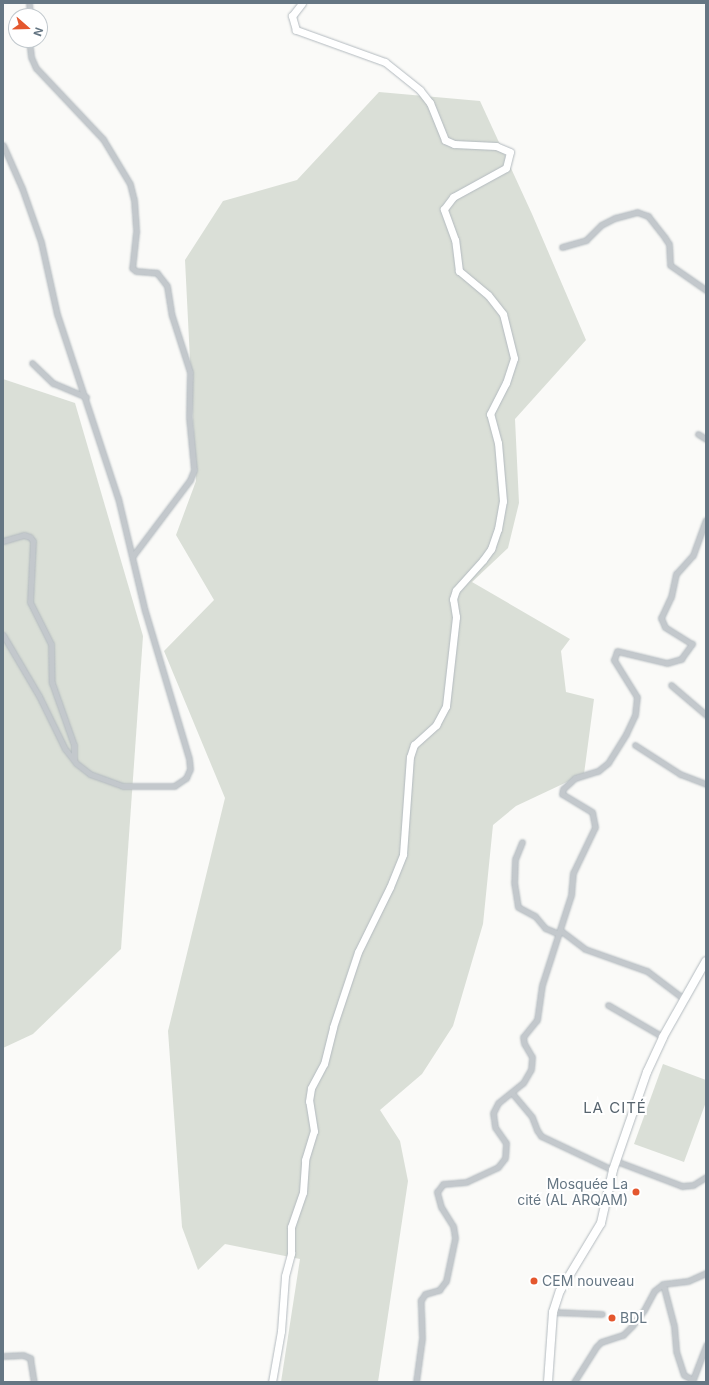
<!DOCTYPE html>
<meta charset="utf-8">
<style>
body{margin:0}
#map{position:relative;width:709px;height:1385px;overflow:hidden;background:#fafaf8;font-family:Inter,sans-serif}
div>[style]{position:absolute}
.green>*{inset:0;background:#dadfd7}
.roads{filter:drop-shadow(0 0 1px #b3babf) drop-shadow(0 0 1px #b3babf)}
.street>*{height:5px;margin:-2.5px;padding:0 2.5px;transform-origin:2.5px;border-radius:2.5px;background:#c3c8cc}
.secondary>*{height:7px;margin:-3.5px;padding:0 3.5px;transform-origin:3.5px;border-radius:3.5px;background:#fff}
.primary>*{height:8px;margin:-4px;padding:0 4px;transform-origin:4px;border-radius:4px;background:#fff}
.dots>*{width:11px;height:11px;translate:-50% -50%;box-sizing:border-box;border:2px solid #fff;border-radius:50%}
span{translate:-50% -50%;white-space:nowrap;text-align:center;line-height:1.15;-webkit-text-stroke:4px #fff;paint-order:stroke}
.poi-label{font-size:14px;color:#657683}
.right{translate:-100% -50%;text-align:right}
.left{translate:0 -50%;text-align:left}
.neighbourhood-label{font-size:15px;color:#57646e;letter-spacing:1px}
.frame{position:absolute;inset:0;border:4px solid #657683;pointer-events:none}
.north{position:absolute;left:8px;top:8px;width:40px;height:40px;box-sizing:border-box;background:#fff;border:1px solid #c1c8cd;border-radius:50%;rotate:110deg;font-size:11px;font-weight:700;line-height:16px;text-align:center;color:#657683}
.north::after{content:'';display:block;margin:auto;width:14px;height:18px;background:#e4572e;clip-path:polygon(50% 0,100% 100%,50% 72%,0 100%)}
</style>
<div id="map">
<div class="green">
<div style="clip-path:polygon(379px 92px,480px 101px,532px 214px,586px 340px,515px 419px,519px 503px,508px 548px,472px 582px,570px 639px,561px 651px,566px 692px,594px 699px,584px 774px,516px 806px,493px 825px,483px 924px,453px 1026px,422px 1074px,380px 1110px,400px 1141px,408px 1181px,378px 1382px,281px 1382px,300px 1259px,225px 1244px,198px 1270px,182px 1227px,168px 1031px,225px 798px,164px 651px,214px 600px,176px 535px,196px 481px,185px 260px,223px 201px,297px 180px)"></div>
<div style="clip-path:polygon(3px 379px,75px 403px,143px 636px,121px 949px,33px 1034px,3px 1048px)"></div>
<div style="clip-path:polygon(663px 1064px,706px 1080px,706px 1102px,684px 1162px,634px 1144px)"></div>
</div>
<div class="roads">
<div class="street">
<div style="left:29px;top:3px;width:13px;rotate:86deg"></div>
<div style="left:29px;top:40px;width:17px;rotate:83deg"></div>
<div style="left:31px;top:57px;width:12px;rotate:66deg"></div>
<div style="left:36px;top:68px;width:98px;rotate:46.7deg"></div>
<div style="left:103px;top:139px;width:52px;rotate:59deg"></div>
<div style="left:130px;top:184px;width:16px;rotate:76deg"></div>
<div style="left:134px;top:200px;width:32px;rotate:86deg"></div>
<div style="left:136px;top:232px;width:36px;rotate:96deg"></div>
<div style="left:132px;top:268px;width:5px;rotate:37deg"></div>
<div style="left:136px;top:271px;width:21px;rotate:5deg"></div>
<div style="left:157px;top:273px;width:16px;rotate:52deg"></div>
<div style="left:167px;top:286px;width:30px;rotate:81deg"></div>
<div style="left:172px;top:316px;width:59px;rotate:72.2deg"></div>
<div style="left:190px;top:372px;width:45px;rotate:91.3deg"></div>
<div style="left:189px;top:417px;width:53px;rotate:84.6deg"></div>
<div style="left:194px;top:470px;width:11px;rotate:112deg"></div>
<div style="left:190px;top:480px;width:96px;rotate:127deg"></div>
<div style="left:3px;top:145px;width:47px;rotate:66.2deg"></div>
<div style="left:22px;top:188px;width:57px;rotate:70.6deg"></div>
<div style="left:41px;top:242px;width:74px;rotate:77.5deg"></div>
<div style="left:57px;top:314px;width:194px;rotate:71.7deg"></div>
<div style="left:118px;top:498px;width:116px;rotate:76.6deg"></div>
<div style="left:145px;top:611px;width:154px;rotate:73.4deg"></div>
<div style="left:189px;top:759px;width:10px;rotate:84deg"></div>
<div style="left:190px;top:769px;width:10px;rotate:114deg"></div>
<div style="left:186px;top:778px;width:14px;rotate:146deg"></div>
<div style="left:174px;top:786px;width:51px;rotate:180deg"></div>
<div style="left:123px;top:786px;width:35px;rotate:-160deg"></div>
<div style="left:90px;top:774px;width:18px;rotate:-142deg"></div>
<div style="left:76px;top:763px;width:18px;rotate:-128deg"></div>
<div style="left:65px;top:749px;width:59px;rotate:-116.1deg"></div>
<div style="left:39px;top:696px;width:71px;rotate:-120.5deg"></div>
<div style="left:562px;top:247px;width:25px;rotate:-16deg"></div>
<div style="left:586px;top:240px;width:21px;rotate:-45deg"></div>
<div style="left:601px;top:225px;width:16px;rotate:-27deg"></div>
<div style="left:615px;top:218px;width:23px;rotate:-15deg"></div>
<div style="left:637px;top:212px;width:12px;rotate:20deg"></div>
<div style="left:648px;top:216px;width:28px;rotate:52deg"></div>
<div style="left:665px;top:238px;width:7px;rotate:56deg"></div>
<div style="left:669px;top:244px;width:21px;rotate:87deg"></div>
<div style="left:670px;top:265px;width:44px;rotate:34.8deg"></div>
<div style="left:32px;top:363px;width:29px;rotate:44deg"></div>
<div style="left:53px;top:383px;width:36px;rotate:23deg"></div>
<div style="left:698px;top:434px;width:9px;rotate:32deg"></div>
<div style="left:3px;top:541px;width:22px;rotate:-16deg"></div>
<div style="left:24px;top:535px;width:6px;rotate:18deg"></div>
<div style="left:30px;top:537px;width:5px;rotate:53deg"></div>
<div style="left:33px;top:541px;width:61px;rotate:92.8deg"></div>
<div style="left:30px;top:602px;width:47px;rotate:63.4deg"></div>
<div style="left:51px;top:644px;width:39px;rotate:89deg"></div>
<div style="left:52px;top:683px;width:66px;rotate:70.5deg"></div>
<div style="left:74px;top:745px;width:15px;rotate:90deg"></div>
<div style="left:671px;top:685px;width:46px;rotate:40.6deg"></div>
<div style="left:635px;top:745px;width:54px;rotate:32.8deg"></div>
<div style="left:680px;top:774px;width:28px;rotate:21deg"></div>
<div style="left:522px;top:842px;width:18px;rotate:112deg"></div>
<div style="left:515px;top:859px;width:23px;rotate:92deg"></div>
<div style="left:514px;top:882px;width:25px;rotate:81deg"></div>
<div style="left:518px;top:907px;width:19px;rotate:28deg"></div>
<div style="left:535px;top:916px;width:16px;rotate:50deg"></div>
<div style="left:545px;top:928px;width:15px;rotate:23deg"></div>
<div style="left:560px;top:930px;width:31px;rotate:37deg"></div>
<div style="left:585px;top:949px;width:66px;rotate:19.5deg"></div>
<div style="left:647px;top:971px;width:46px;rotate:37.1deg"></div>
<div style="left:608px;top:1005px;width:64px;rotate:30.2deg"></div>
<div style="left:512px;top:1093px;width:31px;rotate:50deg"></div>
<div style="left:532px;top:1117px;width:14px;rotate:69deg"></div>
<div style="left:537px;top:1130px;width:7px;rotate:56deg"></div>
<div style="left:541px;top:1136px;width:80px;rotate:25.3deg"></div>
<div style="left:616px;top:1161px;width:71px;rotate:20.7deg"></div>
<div style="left:682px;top:1186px;width:11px;rotate:-5deg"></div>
<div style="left:693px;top:1185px;width:15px;rotate:-32deg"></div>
<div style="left:663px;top:1284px;width:43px;rotate:75.3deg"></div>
<div style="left:674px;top:1326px;width:25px;rotate:85deg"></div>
<div style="left:676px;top:1351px;width:25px;rotate:72deg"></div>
<div style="left:684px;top:1375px;width:10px;rotate:29deg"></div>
<div style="left:553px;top:1312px;width:49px;rotate:2.3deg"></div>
<div style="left:3px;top:1356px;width:20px;rotate:-3deg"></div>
<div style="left:23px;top:1355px;width:8px;rotate:23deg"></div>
<div style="left:30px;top:1358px;width:24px;rotate:81deg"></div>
<div style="left:416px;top:1382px;width:44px;rotate:-82.2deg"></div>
<div style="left:422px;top:1338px;width:38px;rotate:-92deg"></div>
<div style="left:421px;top:1300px;width:7px;rotate:-56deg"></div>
<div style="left:425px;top:1294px;width:15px;rotate:-16deg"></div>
<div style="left:439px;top:1290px;width:11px;rotate:-52deg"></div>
<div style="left:446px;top:1281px;width:44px;rotate:-78.2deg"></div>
<div style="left:455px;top:1238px;width:12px;rotate:-99deg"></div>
<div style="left:453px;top:1226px;width:22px;rotate:-122deg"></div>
<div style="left:441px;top:1207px;width:16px;rotate:-105deg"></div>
<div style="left:437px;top:1192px;width:10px;rotate:-53deg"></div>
<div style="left:443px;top:1184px;width:23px;rotate:-5deg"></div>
<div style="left:466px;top:1182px;width:35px;rotate:-25deg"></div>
<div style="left:498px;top:1167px;width:11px;rotate:-52deg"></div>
<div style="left:505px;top:1158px;width:15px;rotate:-86deg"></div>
<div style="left:506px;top:1143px;width:19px;rotate:-125deg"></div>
<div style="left:495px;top:1127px;width:14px;rotate:-98deg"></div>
<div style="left:493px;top:1113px;width:11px;rotate:-63deg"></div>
<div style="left:498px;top:1103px;width:32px;rotate:-39deg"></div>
<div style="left:523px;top:1083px;width:16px;rotate:-60deg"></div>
<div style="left:531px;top:1069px;width:12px;rotate:-85deg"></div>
<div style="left:532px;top:1057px;width:16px;rotate:-120deg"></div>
<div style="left:524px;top:1043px;width:6px;rotate:-99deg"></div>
<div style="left:523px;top:1037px;width:22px;rotate:-51deg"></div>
<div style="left:537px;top:1020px;width:35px;rotate:-82deg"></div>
<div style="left:542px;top:985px;width:95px;rotate:-72.1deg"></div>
<div style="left:571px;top:895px;width:22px;rotate:-85deg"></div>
<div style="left:573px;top:873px;width:51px;rotate:-64.4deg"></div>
<div style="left:595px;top:827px;width:15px;rotate:-101deg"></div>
<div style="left:592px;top:812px;width:35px;rotate:-149deg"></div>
<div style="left:562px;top:794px;width:5px;rotate:-79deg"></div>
<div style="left:563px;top:789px;width:16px;rotate:-43deg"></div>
<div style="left:575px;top:778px;width:24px;rotate:-17deg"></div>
<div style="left:598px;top:771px;width:13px;rotate:-39deg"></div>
<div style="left:608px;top:763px;width:34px;rotate:-58deg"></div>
<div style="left:626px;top:734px;width:21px;rotate:-65deg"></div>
<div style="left:635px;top:715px;width:18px;rotate:-84deg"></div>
<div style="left:637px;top:697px;width:44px;rotate:-121.9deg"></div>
<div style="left:614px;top:660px;width:9px;rotate:-72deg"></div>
<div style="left:617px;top:651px;width:51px;rotate:13.5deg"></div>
<div style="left:667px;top:663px;width:15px;rotate:-16deg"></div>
<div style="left:681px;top:659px;width:19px;rotate:-54deg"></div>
<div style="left:692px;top:644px;width:32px;rotate:-148deg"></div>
<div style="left:665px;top:627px;width:10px;rotate:-114deg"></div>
<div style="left:661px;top:618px;width:23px;rotate:-65deg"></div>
<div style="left:671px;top:597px;width:24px;rotate:-78deg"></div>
<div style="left:676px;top:574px;width:25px;rotate:-48deg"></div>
<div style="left:693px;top:555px;width:37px;rotate:-70deg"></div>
<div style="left:574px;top:1382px;width:41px;rotate:-57.8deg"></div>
<div style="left:596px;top:1347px;width:7px;rotate:-45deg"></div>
<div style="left:601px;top:1342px;width:23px;rotate:-18deg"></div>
<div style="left:623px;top:1335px;width:13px;rotate:-45deg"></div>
<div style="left:632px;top:1326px;width:20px;rotate:-53deg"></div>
<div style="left:644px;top:1310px;width:21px;rotate:-62deg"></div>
<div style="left:654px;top:1291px;width:11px;rotate:-38deg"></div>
<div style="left:663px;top:1284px;width:25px;rotate:-7deg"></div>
<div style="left:688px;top:1281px;width:20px;rotate:-24deg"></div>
<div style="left:692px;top:1382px;width:40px;rotate:-69deg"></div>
</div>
<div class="secondary">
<div style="left:272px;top:1382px;width:52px;rotate:-80deg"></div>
<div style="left:281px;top:1331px;width:55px;rotate:-85.8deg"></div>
<div style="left:285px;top:1276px;width:24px;rotate:-75deg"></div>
<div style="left:291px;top:1253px;width:26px;rotate:-90deg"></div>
<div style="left:291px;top:1227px;width:37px;rotate:-71deg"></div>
<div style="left:303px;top:1192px;width:32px;rotate:-86deg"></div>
<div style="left:305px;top:1160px;width:30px;rotate:-73deg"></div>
<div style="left:314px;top:1131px;width:30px;rotate:-99deg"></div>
<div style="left:309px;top:1101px;width:13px;rotate:-81deg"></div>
<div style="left:311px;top:1088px;width:27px;rotate:-62deg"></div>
<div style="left:324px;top:1064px;width:38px;rotate:-76deg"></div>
<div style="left:333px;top:1027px;width:79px;rotate:-71.6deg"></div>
<div style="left:358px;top:952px;width:72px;rotate:-63.8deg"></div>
<div style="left:390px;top:887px;width:35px;rotate:-68deg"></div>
<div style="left:403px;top:854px;width:97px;rotate:-85.9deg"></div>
<div style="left:410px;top:757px;width:13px;rotate:-72deg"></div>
<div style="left:414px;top:745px;width:30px;rotate:-42deg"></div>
<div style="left:436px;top:725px;width:21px;rotate:-62deg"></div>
<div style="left:446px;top:706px;width:90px;rotate:-83.6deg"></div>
<div style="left:456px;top:617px;width:18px;rotate:-99deg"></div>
<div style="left:453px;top:599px;width:9px;rotate:-72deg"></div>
<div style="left:456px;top:590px;width:40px;rotate:-48deg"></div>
<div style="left:483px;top:560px;width:14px;rotate:-54deg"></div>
<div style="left:491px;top:549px;width:21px;rotate:-71deg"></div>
<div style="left:498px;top:529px;width:28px;rotate:-80deg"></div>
<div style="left:503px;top:501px;width:58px;rotate:-94.9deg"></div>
<div style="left:498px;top:443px;width:30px;rotate:-105deg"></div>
<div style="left:490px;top:414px;width:35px;rotate:-63deg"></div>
<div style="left:506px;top:383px;width:26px;rotate:-72deg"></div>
<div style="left:514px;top:358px;width:45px;rotate:-104deg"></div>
<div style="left:503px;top:314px;width:24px;rotate:-128deg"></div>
<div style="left:488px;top:295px;width:38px;rotate:-140deg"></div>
<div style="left:459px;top:271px;width:31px;rotate:-97deg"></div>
<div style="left:455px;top:240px;width:33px;rotate:-110deg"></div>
<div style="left:444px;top:209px;width:15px;rotate:-53deg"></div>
<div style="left:453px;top:197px;width:60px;rotate:-28.7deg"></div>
<div style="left:506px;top:168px;width:16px;rotate:-76deg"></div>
<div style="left:510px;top:152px;width:15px;rotate:-157deg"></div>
<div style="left:496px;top:146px;width:42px;rotate:-177.3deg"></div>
<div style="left:454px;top:144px;width:10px;rotate:-156deg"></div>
<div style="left:445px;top:140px;width:40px;rotate:-112deg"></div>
<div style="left:430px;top:103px;width:16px;rotate:-128deg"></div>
<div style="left:420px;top:90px;width:45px;rotate:-141.3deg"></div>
<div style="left:385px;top:62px;width:95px;rotate:-160.2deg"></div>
<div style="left:296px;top:30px;width:15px;rotate:-106deg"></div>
<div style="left:292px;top:16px;width:16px;rotate:-52deg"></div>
</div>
<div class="primary">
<div style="left:548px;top:1382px;width:70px;rotate:-85.9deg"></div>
<div style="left:553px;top:1312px;width:22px;rotate:-72deg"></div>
<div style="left:560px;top:1291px;width:79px;rotate:-58.9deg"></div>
<div style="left:601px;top:1223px;width:54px;rotate:-77.2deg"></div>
<div style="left:613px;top:1170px;width:104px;rotate:-70.9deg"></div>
<div style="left:647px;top:1072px;width:38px;rotate:-65deg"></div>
<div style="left:663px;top:1037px;width:87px;rotate:-60.5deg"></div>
</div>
</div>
<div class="dots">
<div style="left:636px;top:1192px;background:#e4572e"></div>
<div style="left:534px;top:1281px;background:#e4572e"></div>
<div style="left:612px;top:1318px;background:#e4572e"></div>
</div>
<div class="poi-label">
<span class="right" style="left:628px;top:1192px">Mosquée La<br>cité (AL ARQAM)</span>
<span class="left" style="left:542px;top:1281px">CEM nouveau</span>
<span class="left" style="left:620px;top:1318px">BDL</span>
</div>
<div class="neighbourhood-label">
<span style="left:615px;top:1108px">LA CITÉ</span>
</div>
<div class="frame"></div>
<div class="north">N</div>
</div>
